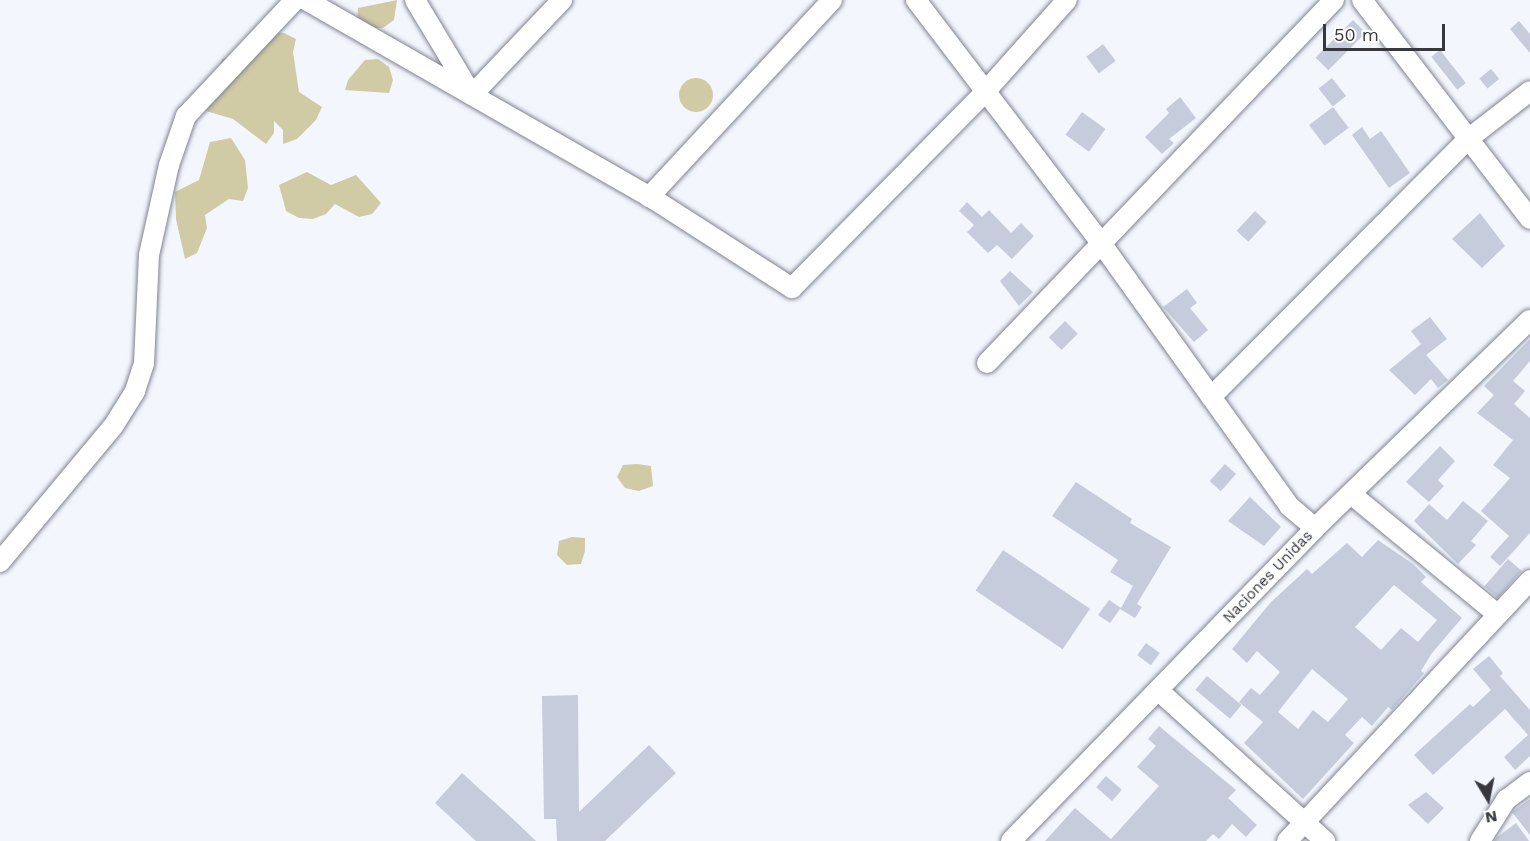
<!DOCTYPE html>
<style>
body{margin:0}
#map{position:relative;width:1530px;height:841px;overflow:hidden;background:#f4f6fd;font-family:"Work Sans",sans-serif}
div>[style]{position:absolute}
.green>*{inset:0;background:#d0cba4}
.round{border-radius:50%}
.building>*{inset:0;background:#c6ccdc;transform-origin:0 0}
.roads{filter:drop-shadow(0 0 2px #7f8392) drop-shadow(0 0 2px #7f8392)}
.street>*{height:20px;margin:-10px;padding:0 10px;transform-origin:10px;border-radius:10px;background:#fff}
span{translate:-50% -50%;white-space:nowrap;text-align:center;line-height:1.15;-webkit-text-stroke:5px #fff;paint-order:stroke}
.street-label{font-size:15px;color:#36383e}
.north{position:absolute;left:1458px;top:769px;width:60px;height:60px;-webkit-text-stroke:4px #fff;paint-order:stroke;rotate:170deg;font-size:16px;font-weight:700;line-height:24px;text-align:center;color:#36383e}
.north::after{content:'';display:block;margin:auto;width:21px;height:27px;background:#36383e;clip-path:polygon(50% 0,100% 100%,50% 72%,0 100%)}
.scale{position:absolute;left:1323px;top:24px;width:122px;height:27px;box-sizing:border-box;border:3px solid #36383e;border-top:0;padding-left:8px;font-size:18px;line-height:21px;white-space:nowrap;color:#36383e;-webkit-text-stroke:4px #fff;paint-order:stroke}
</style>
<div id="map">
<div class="green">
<div style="clip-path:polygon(397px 0,394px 20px,383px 28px,369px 28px,357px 22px,358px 8px)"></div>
<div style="clip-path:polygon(259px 32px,284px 33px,296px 39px,293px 52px,299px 92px,322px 107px,316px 120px,297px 139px,283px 144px,283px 130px,274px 121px,274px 133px,266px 144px,233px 119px,206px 111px,222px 59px,235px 56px)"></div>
<div style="clip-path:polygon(378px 59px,389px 67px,393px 80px,389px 93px,345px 90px,348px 80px,365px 60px)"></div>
<div class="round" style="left:679px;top:78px;width:34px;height:34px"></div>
<div style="clip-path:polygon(231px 138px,245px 160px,248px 188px,243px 201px,229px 199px,205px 215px,207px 228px,197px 253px,185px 259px,176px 219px,175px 192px,199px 180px,210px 142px)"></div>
<div style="clip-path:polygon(307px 172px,331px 185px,356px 175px,381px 203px,372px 214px,359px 217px,335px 204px,326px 214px,313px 219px,299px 218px,286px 211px,279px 185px)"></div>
<div style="clip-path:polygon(637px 464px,651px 466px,653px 486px,639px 491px,625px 488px,617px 477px,623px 465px)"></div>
<div style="clip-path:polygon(572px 537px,585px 538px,585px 551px,581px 564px,567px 565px,557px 555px,559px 541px)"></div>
</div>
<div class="building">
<div style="left:1353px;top:20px;width:18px;height:53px;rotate:45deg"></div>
<div style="clip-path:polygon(1519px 21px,1530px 34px,1530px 53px,1510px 29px)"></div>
<div style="left:1103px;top:44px;width:21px;height:21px;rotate:53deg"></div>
<div style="left:1440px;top:50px;width:42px;height:11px;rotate:52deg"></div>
<div style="left:1491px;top:69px;width:13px;height:15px;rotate:51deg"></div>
<div style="left:1332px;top:78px;width:23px;height:17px;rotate:52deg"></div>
<div style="clip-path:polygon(1180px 97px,1196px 118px,1169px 139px,1174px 143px,1162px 154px,1145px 137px,1169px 113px,1166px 109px)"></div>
<div style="left:1333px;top:107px;width:26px;height:30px;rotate:53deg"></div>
<div style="left:1082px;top:112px;width:29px;height:28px;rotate:36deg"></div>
<div style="clip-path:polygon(1362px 127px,1370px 139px,1381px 131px,1410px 173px,1389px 188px,1352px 135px)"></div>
<div style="clip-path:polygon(967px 202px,982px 217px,989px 210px,1011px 233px,1021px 223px,1034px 236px,1012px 259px,997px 245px,988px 253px,967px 232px,974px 225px,959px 211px)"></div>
<div style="left:1255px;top:211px;width:16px;height:27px;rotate:43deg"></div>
<div style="clip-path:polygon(1480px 213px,1505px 246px,1482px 268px,1452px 239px)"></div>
<div style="clip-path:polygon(1010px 271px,1033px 292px,1019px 306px,1000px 281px)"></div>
<div style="clip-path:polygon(1187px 289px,1197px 303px,1190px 308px,1208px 330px,1194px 342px,1163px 307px)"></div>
<div style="clip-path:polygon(1430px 317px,1447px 339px,1426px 355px,1448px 380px,1438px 388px,1431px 379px,1415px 395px,1389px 370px,1421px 344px,1411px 331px)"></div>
<div style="left:1065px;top:321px;width:18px;height:23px;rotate:45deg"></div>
<div style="clip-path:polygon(1530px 339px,1530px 361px,1513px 381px,1525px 391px,1514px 404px,1530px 418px,1530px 533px,1500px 566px,1490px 557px,1509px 536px,1481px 511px,1510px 478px,1493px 465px,1513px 440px,1477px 413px,1494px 395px,1484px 386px)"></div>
<div style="clip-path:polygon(1440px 446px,1455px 461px,1438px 480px,1444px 486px,1429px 502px,1406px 482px)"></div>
<div style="left:1225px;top:464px;width:15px;height:23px;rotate:42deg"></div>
<div style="clip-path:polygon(1076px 482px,1132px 519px,1130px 523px,1171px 547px,1137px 604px,1142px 607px,1135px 618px,1120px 609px,1110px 623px,1098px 615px,1109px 600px,1121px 608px,1133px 586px,1110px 572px,1118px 560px,1052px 516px)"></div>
<div style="clip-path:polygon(1250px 497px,1281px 527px,1264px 546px,1228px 521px)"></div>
<div style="clip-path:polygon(1463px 501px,1488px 521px,1471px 541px,1476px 545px,1458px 564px,1414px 521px,1429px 504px,1447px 520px)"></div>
<div style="clip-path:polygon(evenodd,1378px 540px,1413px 564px,1426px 577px,1421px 582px,1462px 618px,1432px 653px,1421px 671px,1424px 673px,1392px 710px,1388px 707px,1372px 726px,1362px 717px,1345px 735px,1354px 743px,1303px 799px,1244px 743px,1263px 722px,1239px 702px,1251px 688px,1260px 695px,1280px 672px,1257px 651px,1247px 663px,1232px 649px,1271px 602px,1307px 569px,1312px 574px,1347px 543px,1362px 557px,1378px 540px,1394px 585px,1437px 620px,1418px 642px,1401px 628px,1381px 650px,1355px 627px,1394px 585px,1378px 540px,1312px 669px,1348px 699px,1328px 722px,1313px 710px,1298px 729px,1278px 712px,1312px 669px)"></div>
<div style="left:1003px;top:550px;width:105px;height:49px;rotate:34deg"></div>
<div style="left:1508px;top:559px;width:18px;height:36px;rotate:41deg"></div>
<div style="left:1146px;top:643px;width:17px;height:15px;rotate:36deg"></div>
<div style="clip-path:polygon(1489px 656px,1503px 673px,1500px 676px,1530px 710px,1530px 756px,1515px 770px,1504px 757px,1528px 735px,1505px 709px,1433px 775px,1414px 755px,1470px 704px,1473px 707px,1491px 690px,1473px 669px)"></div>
<div style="left:1207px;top:676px;width:45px;height:18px;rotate:40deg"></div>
<div style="clip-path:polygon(578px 695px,579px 812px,649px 745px,676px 773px,605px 841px,557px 841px,556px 819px,544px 819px,542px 696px)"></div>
<div style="clip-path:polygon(1159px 726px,1236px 790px,1228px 798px,1257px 825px,1246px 837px,1232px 824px,1219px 839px,1213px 834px,1206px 841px,1045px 841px,1075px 808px,1111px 839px,1159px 786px,1137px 767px,1156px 746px,1148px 739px)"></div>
<div style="clip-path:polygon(462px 773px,513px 819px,536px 841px,476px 841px,435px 803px)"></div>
<div style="left:1106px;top:776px;width:21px;height:15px;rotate:41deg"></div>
<div style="clip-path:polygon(1426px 792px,1444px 808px,1428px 824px,1408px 805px)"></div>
<div style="clip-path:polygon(1530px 799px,1530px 835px,1512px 812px)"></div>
<div style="clip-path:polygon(1516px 823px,1529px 841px,1494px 841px,1496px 838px)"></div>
</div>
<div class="roads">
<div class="street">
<div style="left:306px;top:0;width:402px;rotate:29.8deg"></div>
<div style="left:655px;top:200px;width:163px;rotate:32.7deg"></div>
<div style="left:792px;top:288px;width:275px;rotate:-45.4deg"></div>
<div style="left:985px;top:92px;width:123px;rotate:-48.3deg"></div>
<div style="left:415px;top:0;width:111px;rotate:59deg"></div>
<div style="left:472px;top:95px;width:131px;rotate:-46.5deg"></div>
<div style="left:916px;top:0;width:305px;rotate:52.7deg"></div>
<div style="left:1101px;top:243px;width:323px;rotate:54.4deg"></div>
<div style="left:1289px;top:506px;width:34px;rotate:40deg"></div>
<div style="left:1362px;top:0;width:276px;rotate:52.5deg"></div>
<div style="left:649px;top:197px;width:269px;rotate:-47.1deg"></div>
<div style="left:987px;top:363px;width:502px;rotate:-46.29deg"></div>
<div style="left:1211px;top:397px;width:364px;rotate:-45.1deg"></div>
<div style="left:1468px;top:139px;width:78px;rotate:-37.7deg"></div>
<div style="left:1351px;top:494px;width:189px;rotate:39.4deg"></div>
<div style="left:0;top:562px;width:178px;rotate:-50.2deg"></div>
<div style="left:114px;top:425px;width:40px;rotate:-58deg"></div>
<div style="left:135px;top:391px;width:28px;rotate:-72deg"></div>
<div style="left:144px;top:364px;width:109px;rotate:-87.4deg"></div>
<div style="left:149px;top:255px;width:92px;rotate:-77.5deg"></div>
<div style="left:169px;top:165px;width:52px;rotate:-70.9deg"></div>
<div style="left:186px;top:116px;width:159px;rotate:-46.8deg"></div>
<div style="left:1159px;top:691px;width:224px;rotate:42.1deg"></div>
<div style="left:1011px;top:841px;width:436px;rotate:-45.8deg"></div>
<div style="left:1315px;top:528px;width:299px;rotate:-44.1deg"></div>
<div style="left:1287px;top:841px;width:357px;rotate:-47deg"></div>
<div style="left:1480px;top:841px;width:49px;rotate:-57.6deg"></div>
<div style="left:1506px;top:800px;width:30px;rotate:-37deg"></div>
</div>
</div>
<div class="street-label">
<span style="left:1268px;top:577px;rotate:-46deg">Naciones Unidas</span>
</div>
<div class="north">N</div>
<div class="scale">50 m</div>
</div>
